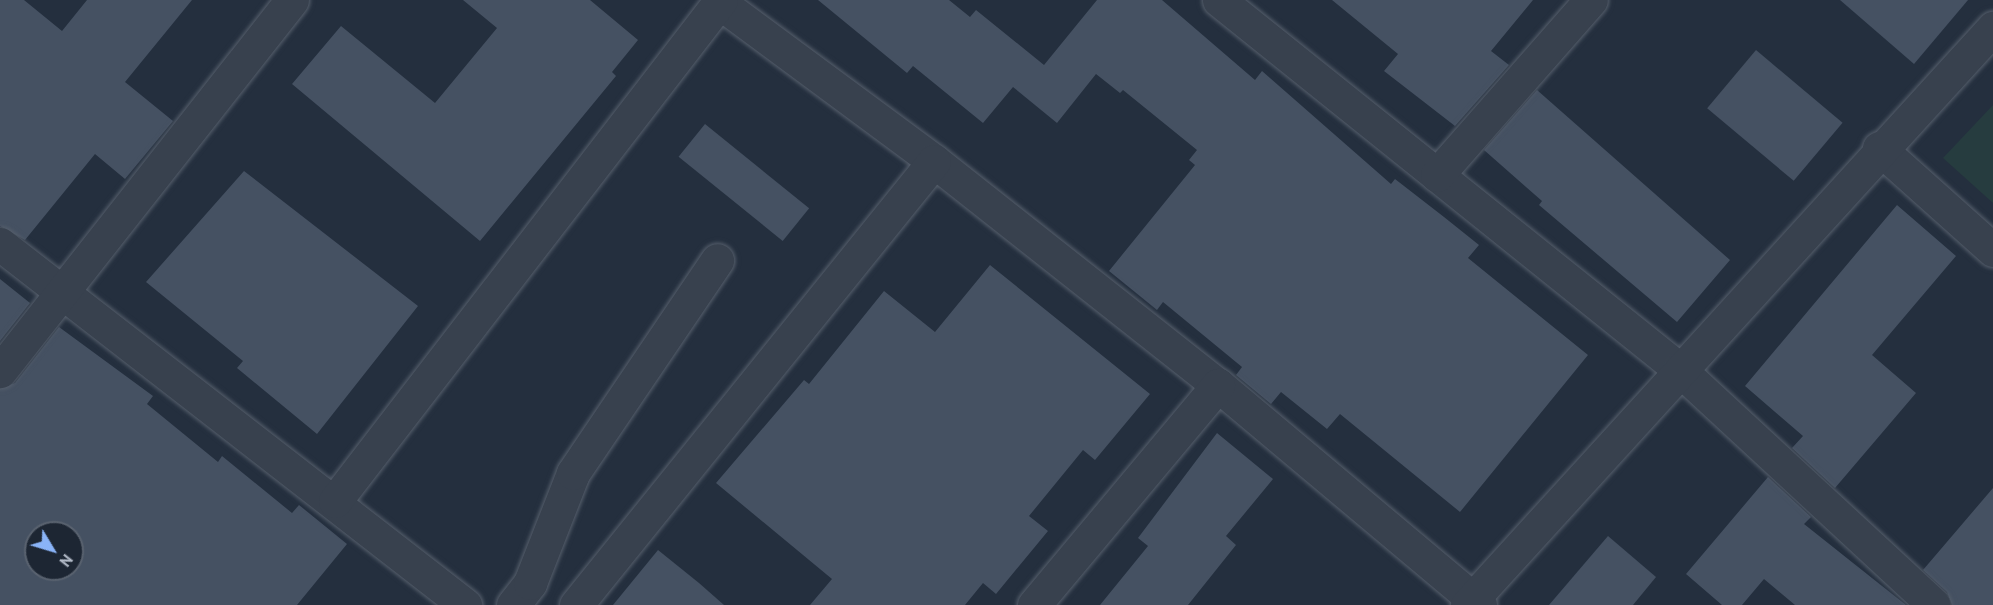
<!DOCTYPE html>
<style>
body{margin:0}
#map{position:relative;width:1993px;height:605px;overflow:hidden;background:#242f3e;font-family:"PT Sans",sans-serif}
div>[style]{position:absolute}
.green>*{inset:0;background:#263c3f}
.building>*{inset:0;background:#455162;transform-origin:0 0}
.roads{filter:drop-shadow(0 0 2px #565f6c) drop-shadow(0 0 2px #565f6c)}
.street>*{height:33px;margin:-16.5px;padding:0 16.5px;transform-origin:16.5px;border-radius:16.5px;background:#38414e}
span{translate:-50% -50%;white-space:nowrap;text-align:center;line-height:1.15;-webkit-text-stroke:6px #1d2633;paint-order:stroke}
.north{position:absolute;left:24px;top:521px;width:60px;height:60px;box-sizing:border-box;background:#1d2633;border:2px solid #59626f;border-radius:50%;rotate:128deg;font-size:16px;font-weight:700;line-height:24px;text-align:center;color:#b4bcc9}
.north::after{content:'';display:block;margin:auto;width:21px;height:27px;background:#8ab4f8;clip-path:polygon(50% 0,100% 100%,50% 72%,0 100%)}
</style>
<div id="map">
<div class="green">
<div style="clip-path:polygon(1993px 105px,1993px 203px,1943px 158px)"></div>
</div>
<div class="building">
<div style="clip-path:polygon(0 0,24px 0,62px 31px,87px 0,192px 0,125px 82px,173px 121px,125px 179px,95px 154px,25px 240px,0 226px)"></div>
<div style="clip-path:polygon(463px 0,590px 0,638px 40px,612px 72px,616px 76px,480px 241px,292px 84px,341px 26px,435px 103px,497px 28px)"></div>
<div style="clip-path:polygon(818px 0,949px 0,970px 17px,976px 10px,1044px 65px,1097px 0,1162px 0,1255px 80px,1262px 71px,1391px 184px,1395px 179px,1444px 217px,1479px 245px,1468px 258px,1588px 355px,1460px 512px,1340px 414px,1327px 429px,1281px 392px,1271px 404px,1236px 375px,1242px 367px,1163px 302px,1157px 310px,1109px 271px,1195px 165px,1189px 160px,1197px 150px,1123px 90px,1120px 93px,1096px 74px,1057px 123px,1013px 87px,983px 123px,913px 66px,907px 73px)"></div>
<div style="clip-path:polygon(1332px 0,1533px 0,1491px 51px,1509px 65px,1455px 126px,1384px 71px,1398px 54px)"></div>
<div style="clip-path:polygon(1840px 0,1968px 0,1914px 64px)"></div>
<div style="left:1756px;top:50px;width:113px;height:76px;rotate:40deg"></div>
<div style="clip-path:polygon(1537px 90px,1730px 260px,1677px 322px,1539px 205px,1542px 201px,1484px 150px)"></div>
<div style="left:705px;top:124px;width:134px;height:42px;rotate:39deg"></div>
<div style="clip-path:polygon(244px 171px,418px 306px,317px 434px,237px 368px,243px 361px,146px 282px)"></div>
<div style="clip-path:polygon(1897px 205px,1956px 256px,1872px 355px,1916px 393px,1835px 488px,1792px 448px,1803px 436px,1745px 386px)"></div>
<div style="clip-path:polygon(990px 265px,1150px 394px,1095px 460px,1083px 450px,1029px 516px,1048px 531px,996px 594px,983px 583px,965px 605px,810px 605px,832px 579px,716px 483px,804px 380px,809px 384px,884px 291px,935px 332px)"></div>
<div style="clip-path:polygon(0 279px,30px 303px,0 341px)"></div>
<div style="clip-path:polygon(evenodd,59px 327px,153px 396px,147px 404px,218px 462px,222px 456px,292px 513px,299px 505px,347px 544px,297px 605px,0 605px,0 389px,15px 383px,59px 327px,36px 533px,72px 533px,72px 569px,36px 569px,36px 533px)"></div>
<div style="clip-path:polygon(1217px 433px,1273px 479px,1226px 536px,1236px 545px,1188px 605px,1100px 605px,1148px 546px,1138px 538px)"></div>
<div style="clip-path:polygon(1768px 477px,1811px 517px,1804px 524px,1906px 605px,1795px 605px,1764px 579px,1742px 605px,1722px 605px,1686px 574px)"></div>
<div style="clip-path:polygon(1993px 488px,1993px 605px,1952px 605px,1947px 592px,1923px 570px)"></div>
<div style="clip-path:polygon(1608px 536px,1656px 577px,1633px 605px,1549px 605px)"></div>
<div style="clip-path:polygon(658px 550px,699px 583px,724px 605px,613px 605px)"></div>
</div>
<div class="roads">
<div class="street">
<div style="left:1219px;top:0;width:590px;rotate:38.74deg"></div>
<div style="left:1679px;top:369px;width:347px;rotate:42.8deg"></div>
<div style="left:719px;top:2px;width:267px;rotate:36.5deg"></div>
<div style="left:934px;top:161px;width:362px;rotate:38.3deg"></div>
<div style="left:1218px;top:385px;width:342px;rotate:40deg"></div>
<div style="left:1879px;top:148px;width:153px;rotate:41.8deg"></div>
<div style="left:1437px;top:175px;width:233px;rotate:-48.7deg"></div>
<div style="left:0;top:244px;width:589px;rotate:37.82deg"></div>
<div style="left:0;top:371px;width:472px;rotate:-51.8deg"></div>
<div style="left:335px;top:501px;width:632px;rotate:-52.39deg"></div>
<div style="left:513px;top:605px;width:28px;rotate:-52deg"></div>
<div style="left:530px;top:583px;width:118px;rotate:-68.6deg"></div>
<div style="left:573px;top:473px;width:257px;rotate:-55.9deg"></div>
<div style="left:576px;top:605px;width:570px;rotate:-51.12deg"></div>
<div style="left:1034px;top:605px;width:287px;rotate:-50.1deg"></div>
<div style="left:1467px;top:605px;width:781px;rotate:-47.65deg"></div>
</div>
</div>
<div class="north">N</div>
</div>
